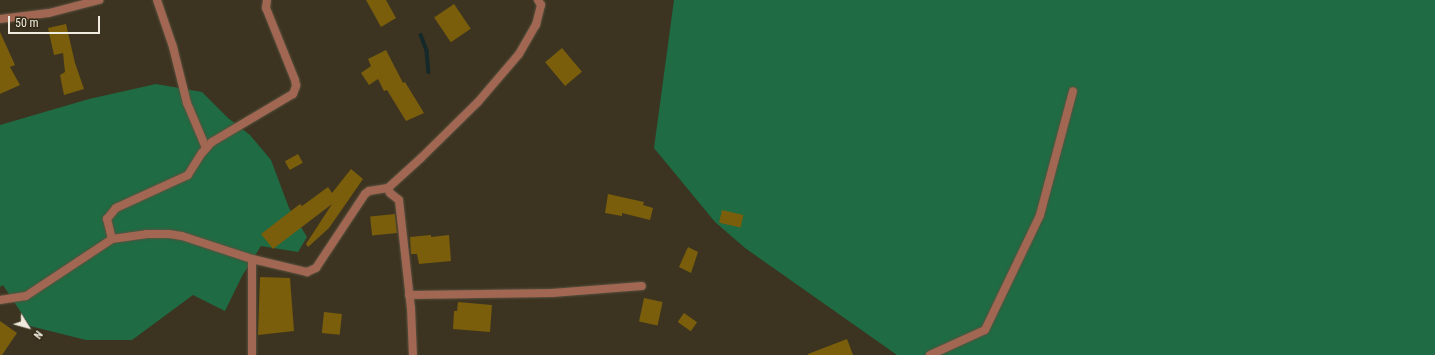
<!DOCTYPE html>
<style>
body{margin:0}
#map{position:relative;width:1435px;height:355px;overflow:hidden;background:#3c3420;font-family:"Roboto Condensed",sans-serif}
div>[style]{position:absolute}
.forest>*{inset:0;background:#1f6b43}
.stream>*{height:3.5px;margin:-1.75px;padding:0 1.75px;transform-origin:1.75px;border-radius:1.75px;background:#16292a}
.building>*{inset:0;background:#7a5e0c;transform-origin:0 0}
.roads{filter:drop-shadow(0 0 1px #59513f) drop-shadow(0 0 1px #59513f)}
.street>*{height:8px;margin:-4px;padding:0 4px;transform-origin:4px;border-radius:4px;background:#a16752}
span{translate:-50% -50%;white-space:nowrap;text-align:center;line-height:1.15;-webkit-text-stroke:3px #322a16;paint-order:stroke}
.north{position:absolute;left:8px;top:307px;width:40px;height:40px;-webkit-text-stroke:3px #322a16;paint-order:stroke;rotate:127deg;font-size:11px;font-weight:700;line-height:16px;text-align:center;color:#f0ebdf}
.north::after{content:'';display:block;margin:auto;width:14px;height:18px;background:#f0ebdf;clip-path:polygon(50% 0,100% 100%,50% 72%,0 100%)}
.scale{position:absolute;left:8px;top:16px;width:92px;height:18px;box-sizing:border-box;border:2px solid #f0ebdf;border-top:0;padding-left:5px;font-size:12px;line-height:14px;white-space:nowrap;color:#f0ebdf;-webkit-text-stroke:3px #322a16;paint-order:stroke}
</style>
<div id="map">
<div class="forest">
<div style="clip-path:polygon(674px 0,1435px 0,1435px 355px,897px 355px,745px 248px,715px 222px,654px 148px)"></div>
<div style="clip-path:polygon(156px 84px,202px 92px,228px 118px,250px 135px,271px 160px,289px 208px,307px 237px,298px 252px,261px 246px,242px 276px,225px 311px,193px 295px,132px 340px,86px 340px,30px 326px,3px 285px,0 287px,0 125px,89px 99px)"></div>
</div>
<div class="stream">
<div style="left:421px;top:35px;width:17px;rotate:69deg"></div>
<div style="left:427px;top:51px;width:21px;rotate:85deg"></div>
</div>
<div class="building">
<div style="clip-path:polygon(366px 0,386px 0,396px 18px,381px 27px)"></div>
<div style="left:454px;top:4px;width:30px;height:24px;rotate:56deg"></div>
<div style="clip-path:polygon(66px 24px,75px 63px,84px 89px,64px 95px,60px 75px,65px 72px,63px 53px,54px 55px,48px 28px)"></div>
<div style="clip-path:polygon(0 32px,15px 65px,10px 67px,20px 85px,0 94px)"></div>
<div style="left:562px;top:48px;width:31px;height:22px;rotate:50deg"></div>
<div style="clip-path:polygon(386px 50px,403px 83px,405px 82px,424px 113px,406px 121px,387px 90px,384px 91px,378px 79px,369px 85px,361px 73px,371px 66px,368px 59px)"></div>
<div style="left:298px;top:154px;width:10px;height:15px;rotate:61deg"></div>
<div style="clip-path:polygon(351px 169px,363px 179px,329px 228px,308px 247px,306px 244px,332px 204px,273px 249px,261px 234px,300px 204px,302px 206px,328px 187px,332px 193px)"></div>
<div style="clip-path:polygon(608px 194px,644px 202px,643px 205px,653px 208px,650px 220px,622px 213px,622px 216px,605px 213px)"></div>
<div style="left:722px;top:210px;width:22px;height:13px;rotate:13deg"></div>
<div style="left:395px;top:214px;width:19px;height:25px;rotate:84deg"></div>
<div style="clip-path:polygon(431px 235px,431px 237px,449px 235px,451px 261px,419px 264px,417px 254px,411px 254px,410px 237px)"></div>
<div style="clip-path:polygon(688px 247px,698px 252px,691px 273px,679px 267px)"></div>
<div style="clip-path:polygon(260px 277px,290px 278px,294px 331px,258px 335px)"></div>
<div style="left:644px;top:298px;width:19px;height:24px;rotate:12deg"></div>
<div style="clip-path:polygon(458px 302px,492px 305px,490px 332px,453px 329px,454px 311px,457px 311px)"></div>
<div style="left:324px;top:312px;width:18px;height:21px;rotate:6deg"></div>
<div style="left:684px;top:313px;width:16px;height:11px;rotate:35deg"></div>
<div style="clip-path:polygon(0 321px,17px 333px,2px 355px,0 355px)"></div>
<div style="clip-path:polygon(847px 339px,853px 355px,808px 355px,808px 354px)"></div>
</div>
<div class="roads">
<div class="street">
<div style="left:157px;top:0;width:50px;rotate:71.2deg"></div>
<div style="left:173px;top:47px;width:58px;rotate:76deg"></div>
<div style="left:187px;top:103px;width:49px;rotate:67.1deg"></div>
<div style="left:0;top:19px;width:49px;rotate:-7deg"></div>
<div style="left:49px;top:13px;width:52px;rotate:-14.6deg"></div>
<div style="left:388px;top:188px;width:5px;rotate:68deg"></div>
<div style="left:390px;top:193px;width:11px;rotate:38deg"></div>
<div style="left:399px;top:200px;width:109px;rotate:83.7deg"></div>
<div style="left:411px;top:308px;width:47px;rotate:87.6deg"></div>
<div style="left:112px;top:239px;width:21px;rotate:-104deg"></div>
<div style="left:107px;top:219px;width:14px;rotate:-51deg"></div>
<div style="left:116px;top:208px;width:79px;rotate:-24.6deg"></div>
<div style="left:188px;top:175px;width:26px;rotate:-58deg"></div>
<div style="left:202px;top:153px;width:15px;rotate:-48deg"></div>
<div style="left:212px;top:142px;width:94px;rotate:-30.7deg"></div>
<div style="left:293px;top:94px;width:9px;rotate:-69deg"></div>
<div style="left:296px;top:86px;width:6px;rotate:-99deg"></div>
<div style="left:295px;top:80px;width:78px;rotate:-111.9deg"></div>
<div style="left:266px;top:8px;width:8px;rotate:-83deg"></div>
<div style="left:409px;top:295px;width:143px;rotate:-0.8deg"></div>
<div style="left:552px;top:293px;width:90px;rotate:-4.4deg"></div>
<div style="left:0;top:300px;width:26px;rotate:-9deg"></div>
<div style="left:26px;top:296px;width:103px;rotate:-33.5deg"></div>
<div style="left:112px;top:239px;width:34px;rotate:-8deg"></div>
<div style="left:146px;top:234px;width:23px"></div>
<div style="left:169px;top:234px;width:13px;rotate:9deg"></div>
<div style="left:182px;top:236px;width:74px;rotate:18.2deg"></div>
<div style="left:252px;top:259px;width:57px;rotate:13.3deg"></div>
<div style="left:307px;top:272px;width:10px;rotate:-24deg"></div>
<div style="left:316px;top:268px;width:89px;rotate:-56.5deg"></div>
<div style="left:365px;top:194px;width:5px;rotate:-37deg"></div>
<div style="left:369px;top:191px;width:19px;rotate:-9deg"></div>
<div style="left:388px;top:188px;width:45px;rotate:-42.3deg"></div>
<div style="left:421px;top:158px;width:80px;rotate:-44.5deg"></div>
<div style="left:478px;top:102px;width:63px;rotate:-49.5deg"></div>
<div style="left:519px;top:54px;width:34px;rotate:-60deg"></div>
<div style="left:536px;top:25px;width:21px;rotate:-76deg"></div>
<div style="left:541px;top:5px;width:6px;rotate:-121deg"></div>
<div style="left:252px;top:355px;width:96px;rotate:-90deg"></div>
<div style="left:930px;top:355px;width:60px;rotate:-24.4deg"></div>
<div style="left:985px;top:330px;width:127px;rotate:-64.4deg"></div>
<div style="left:1040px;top:215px;width:128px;rotate:-75.1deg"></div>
</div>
</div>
<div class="north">N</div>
<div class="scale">50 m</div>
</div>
